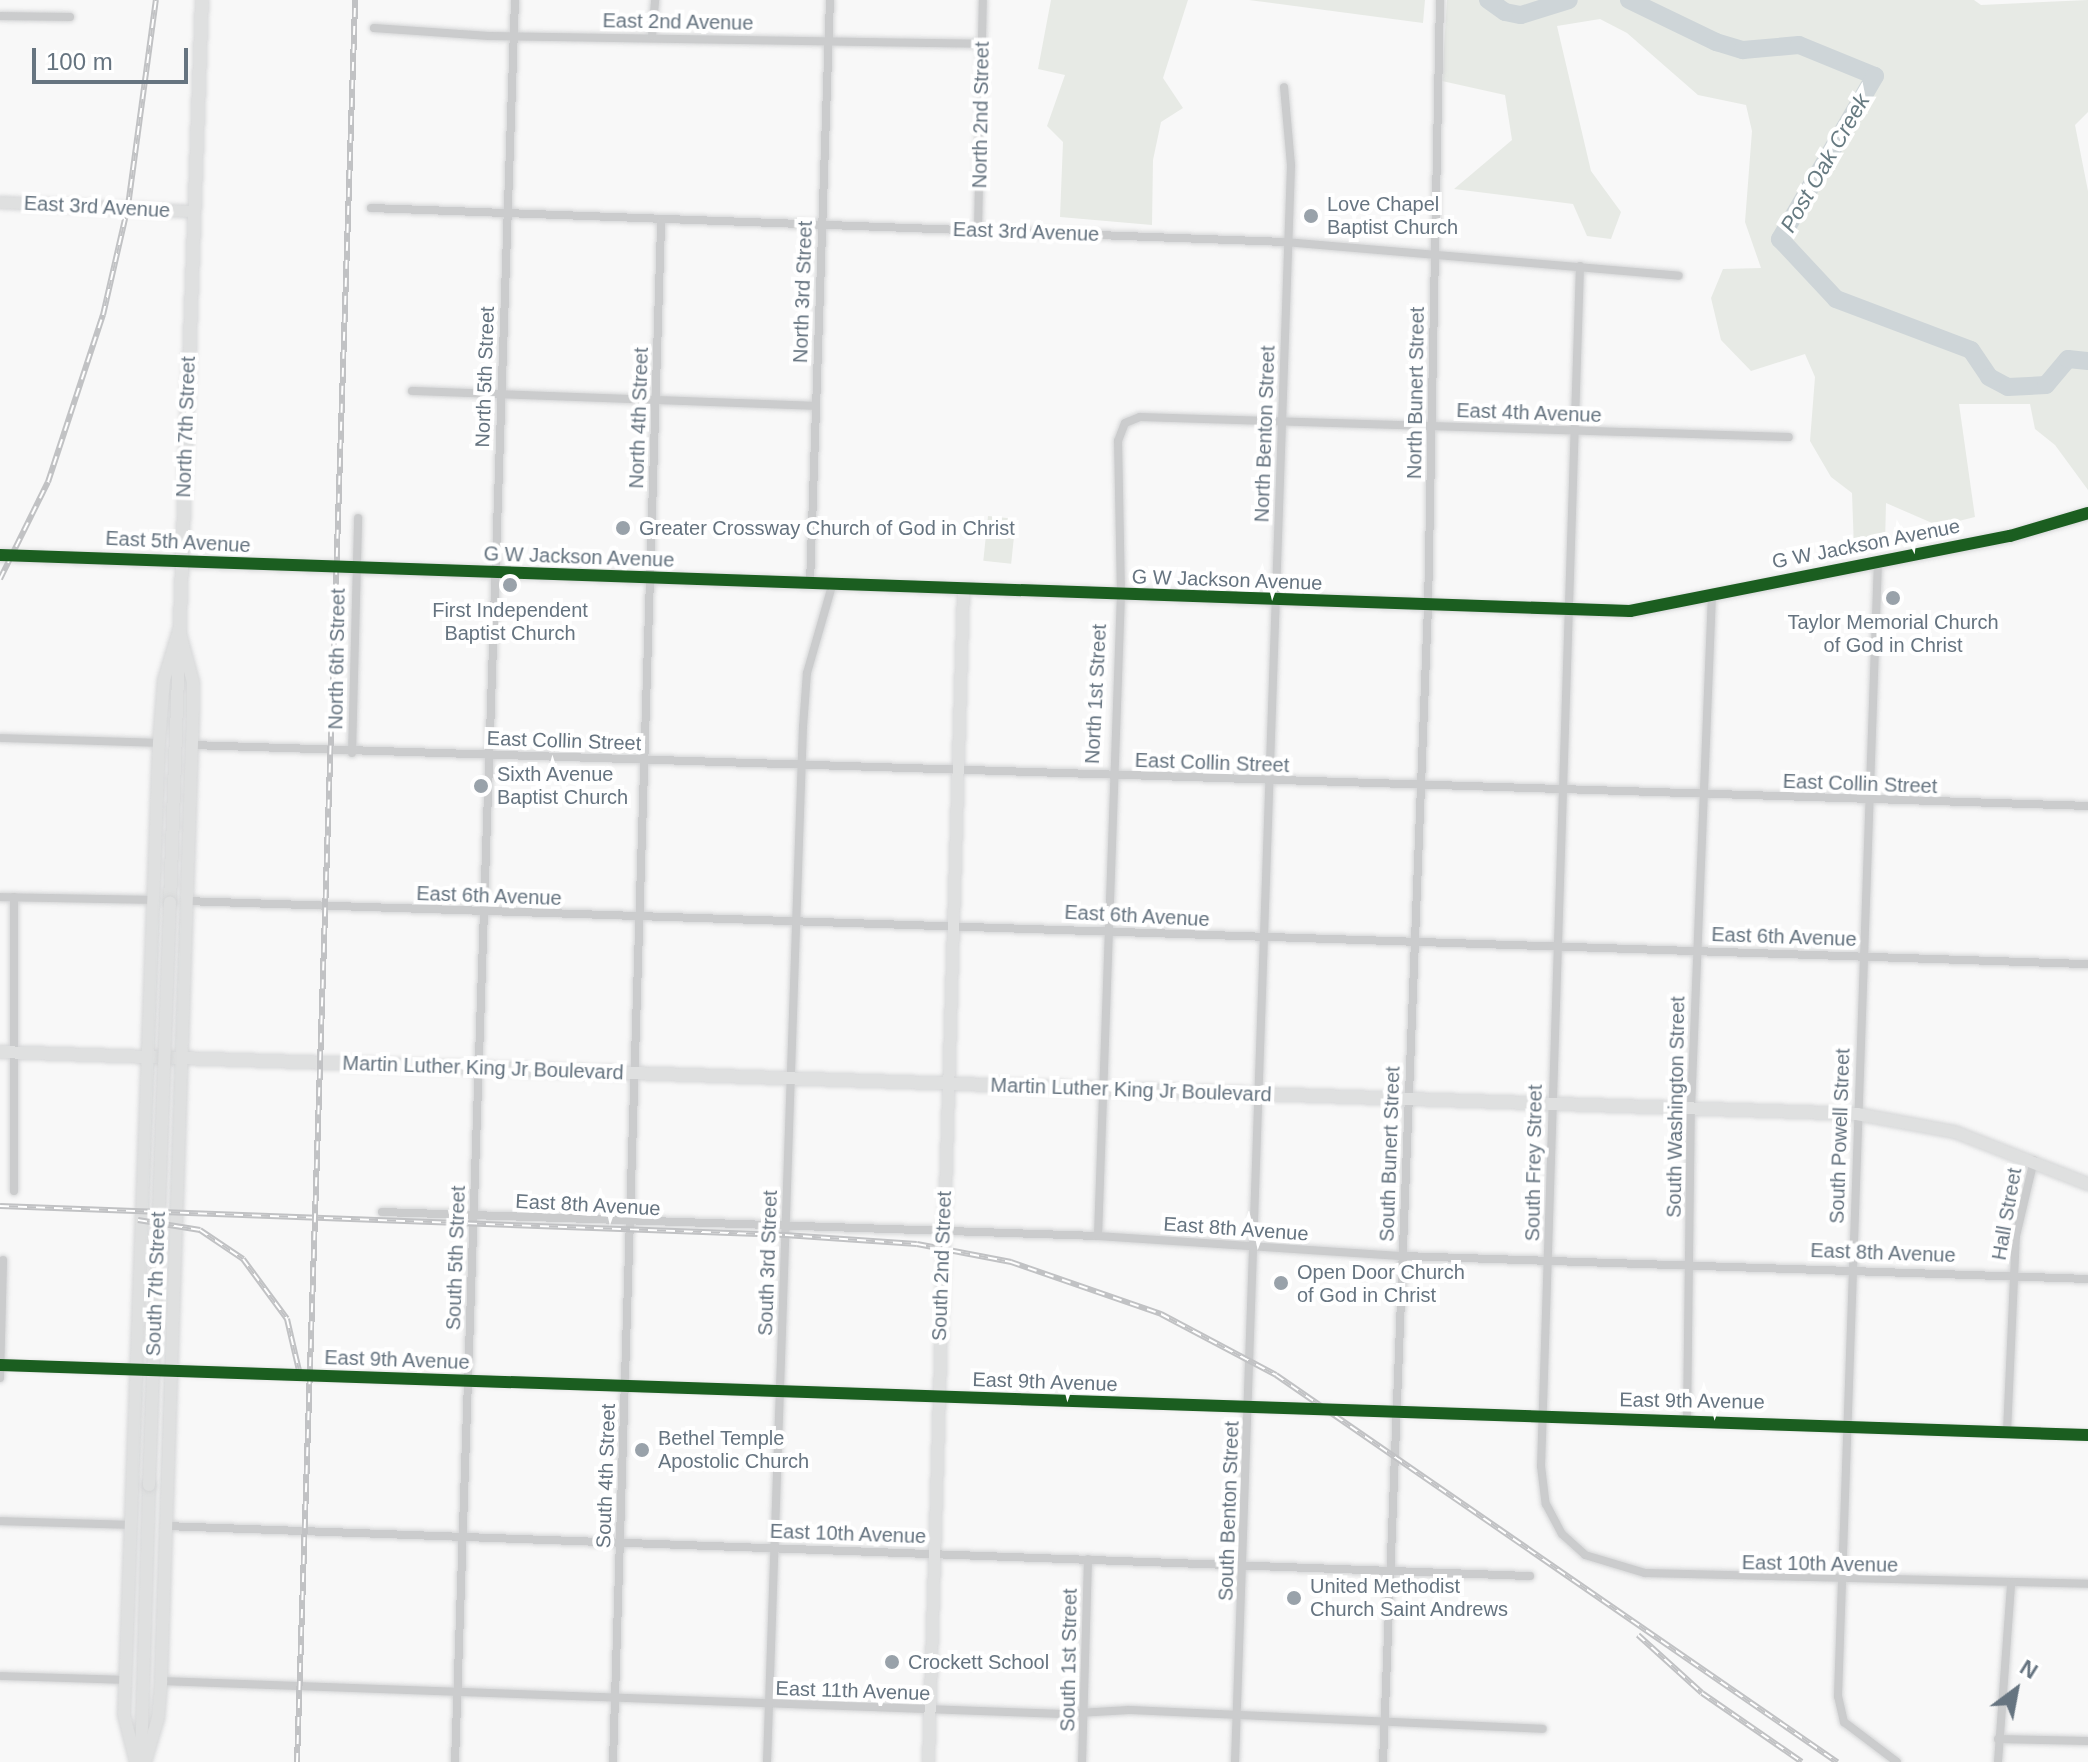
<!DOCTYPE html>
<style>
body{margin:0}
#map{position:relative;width:2088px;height:1762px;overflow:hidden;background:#f8f8f8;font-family:Arial,sans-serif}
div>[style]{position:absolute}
.green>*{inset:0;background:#e7eae5;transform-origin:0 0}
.river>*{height:18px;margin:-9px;padding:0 9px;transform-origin:9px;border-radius:9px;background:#ced5d8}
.roads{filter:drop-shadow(0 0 2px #d5d6d7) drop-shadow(0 0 2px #d5d6d7)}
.street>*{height:8px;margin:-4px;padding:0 4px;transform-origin:4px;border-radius:4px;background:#cbcccd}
.secondary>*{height:11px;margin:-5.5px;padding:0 5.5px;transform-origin:5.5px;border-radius:5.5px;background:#dfe0e0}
.primary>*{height:12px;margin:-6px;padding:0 6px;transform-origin:6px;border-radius:6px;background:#dfe0e0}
.rail>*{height:6px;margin-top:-3px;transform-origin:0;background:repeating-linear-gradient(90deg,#fff 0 9px,#c1c2c4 0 18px);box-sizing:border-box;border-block:2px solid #c1c2c4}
.bridges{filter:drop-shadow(0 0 2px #d4d5d6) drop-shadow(0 0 2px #d4d5d6)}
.primary-bridge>*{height:12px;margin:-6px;padding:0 6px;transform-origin:6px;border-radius:6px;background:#dfe0e0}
.cycleway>*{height:12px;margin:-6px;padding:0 6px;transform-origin:6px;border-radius:6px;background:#1b5e20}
.dots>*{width:22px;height:22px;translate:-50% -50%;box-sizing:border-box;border:4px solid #fff;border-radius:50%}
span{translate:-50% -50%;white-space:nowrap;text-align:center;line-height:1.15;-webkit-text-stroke:8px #fff;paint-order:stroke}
.street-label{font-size:20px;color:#667480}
.poi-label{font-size:20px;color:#667480}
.left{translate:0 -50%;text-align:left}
.water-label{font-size:22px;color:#667a81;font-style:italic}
.north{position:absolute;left:1976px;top:1650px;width:80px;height:80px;-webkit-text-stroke:6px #fff;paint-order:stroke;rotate:32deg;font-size:22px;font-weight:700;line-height:32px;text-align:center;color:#667480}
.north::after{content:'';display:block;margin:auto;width:28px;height:36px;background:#667480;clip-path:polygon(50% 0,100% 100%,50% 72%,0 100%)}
.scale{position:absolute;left:32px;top:48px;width:156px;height:36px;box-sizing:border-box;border:4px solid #667480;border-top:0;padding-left:10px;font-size:24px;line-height:28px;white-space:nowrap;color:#667480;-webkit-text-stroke:6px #fff;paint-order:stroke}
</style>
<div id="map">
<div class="green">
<div style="clip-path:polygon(1051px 0,1188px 0,1163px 78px,1183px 108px,1161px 122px,1153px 160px,1152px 225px,1060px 217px,1063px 142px,1047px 126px,1065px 75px,1038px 69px)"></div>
<div style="clip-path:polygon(1249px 0,1425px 0,1423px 23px)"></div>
<div style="clip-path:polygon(1447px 0,1974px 0,1981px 5px,2088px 0,2088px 112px,2075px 125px,2088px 191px,2088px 490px,2055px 445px,2035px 429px,2030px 404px,1959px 404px,1975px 517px,1939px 526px,1886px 503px,1885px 545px,1854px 549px,1852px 493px,1831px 477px,1810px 441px,1815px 377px,1805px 354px,1751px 371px,1721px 340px,1711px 298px,1723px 269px,1761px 268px,1745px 222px,1752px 131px,1746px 105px,1698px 95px,1627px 33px,1600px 19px,1557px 26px,1591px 171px,1621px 212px,1611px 239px,1587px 236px,1573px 204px,1454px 189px,1512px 140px,1505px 95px,1442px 81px)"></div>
<div style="left:988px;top:516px;width:28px;height:45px;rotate:6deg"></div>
</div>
<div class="river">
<div style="left:1488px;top:0;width:21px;rotate:35deg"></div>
<div style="left:1505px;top:12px;width:16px;rotate:11deg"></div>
<div style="left:1521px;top:15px;width:50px;rotate:-17.4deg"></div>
<div style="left:1629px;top:0;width:97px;rotate:25.8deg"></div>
<div style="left:1716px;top:42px;width:28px;rotate:17deg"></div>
<div style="left:1743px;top:50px;width:56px;rotate:-5.1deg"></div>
<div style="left:1799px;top:45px;width:82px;rotate:22.2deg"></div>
<div style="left:1875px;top:76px;width:189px;rotate:120.2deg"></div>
<div style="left:1780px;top:239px;width:82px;rotate:47deg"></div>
<div style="left:1836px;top:299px;width:144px;rotate:20.7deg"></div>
<div style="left:1971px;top:350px;width:32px;rotate:56deg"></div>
<div style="left:1989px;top:377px;width:21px;rotate:28deg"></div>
<div style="left:2008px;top:387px;width:38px;rotate:-3deg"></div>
<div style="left:2046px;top:385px;width:34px;rotate:-50deg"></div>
<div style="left:2068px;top:359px;width:20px;rotate:6deg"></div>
</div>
<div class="roads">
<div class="street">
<div style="left:0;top:16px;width:70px;rotate:0.8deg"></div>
<div style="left:374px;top:28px;width:115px;rotate:4deg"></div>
<div style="left:489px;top:36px;width:493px;rotate:0.9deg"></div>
<div style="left:652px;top:36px;width:36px;rotate:-85deg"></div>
<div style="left:371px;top:208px;width:916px;rotate:2.13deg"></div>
<div style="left:1286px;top:242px;width:394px;rotate:4.9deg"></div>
<div style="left:978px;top:230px;width:230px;rotate:-88.8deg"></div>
<div style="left:1580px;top:266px;width:1201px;rotate:91.86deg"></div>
<div style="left:1541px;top:1466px;width:38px;rotate:83deg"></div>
<div style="left:1546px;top:1504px;width:34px;rotate:62deg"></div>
<div style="left:1562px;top:1534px;width:31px;rotate:42deg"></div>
<div style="left:1585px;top:1555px;width:63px;rotate:16.7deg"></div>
<div style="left:1645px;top:1573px;width:443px;rotate:1.4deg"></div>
<div style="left:412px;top:391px;width:403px;rotate:2.1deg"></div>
<div style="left:1878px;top:561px;width:1136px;rotate:92.02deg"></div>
<div style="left:1838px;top:1696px;width:27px;rotate:77deg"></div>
<div style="left:1844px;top:1722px;width:66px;rotate:37deg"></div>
<div style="left:810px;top:584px;width:584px;rotate:-88.04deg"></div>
<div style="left:0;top:738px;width:159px;rotate:1.8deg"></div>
<div style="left:191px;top:745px;width:1898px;rotate:1.84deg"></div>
<div style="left:352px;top:753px;width:235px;rotate:-88.5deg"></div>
<div style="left:0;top:897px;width:153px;rotate:1.1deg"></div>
<div style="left:185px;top:901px;width:1904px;rotate:1.9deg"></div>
<div style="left:14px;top:1191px;width:294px;rotate:-90deg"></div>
<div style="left:382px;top:1212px;width:716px;rotate:1.92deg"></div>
<div style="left:1098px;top:1236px;width:306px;rotate:3.8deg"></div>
<div style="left:1403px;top:1256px;width:685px;rotate:1.92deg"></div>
<div style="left:1098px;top:1236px;width:641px;rotate:-87.95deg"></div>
<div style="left:1121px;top:595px;width:154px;rotate:-91.1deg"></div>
<div style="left:1118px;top:441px;width:19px;rotate:-69deg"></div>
<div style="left:1125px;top:423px;width:16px;rotate:-22deg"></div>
<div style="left:1140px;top:417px;width:649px;rotate:1.77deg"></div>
<div style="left:0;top:1365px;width:2089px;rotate:1.92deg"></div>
<div style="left:0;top:1378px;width:118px;rotate:-88.5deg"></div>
<div style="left:1687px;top:1421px;width:313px;rotate:-89.3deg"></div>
<div style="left:1691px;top:1108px;width:513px;rotate:-87.66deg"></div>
<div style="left:2007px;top:1432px;width:196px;rotate:-87.4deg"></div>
<div style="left:2016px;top:1236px;width:78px;rotate:-76.7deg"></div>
<div style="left:0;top:1521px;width:131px;rotate:1.7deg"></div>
<div style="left:165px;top:1526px;width:1366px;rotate:2.1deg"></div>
<div style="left:0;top:1676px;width:125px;rotate:1.8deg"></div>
<div style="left:161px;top:1681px;width:902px;rotate:2.1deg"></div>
<div style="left:1062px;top:1714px;width:67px;rotate:-3.4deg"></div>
<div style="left:1129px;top:1710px;width:414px;rotate:2.6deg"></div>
<div style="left:1998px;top:1739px;width:90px;rotate:1.3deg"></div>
<div style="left:455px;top:1762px;width:1763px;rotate:-88.05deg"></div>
<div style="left:613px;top:1762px;width:1541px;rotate:-88.21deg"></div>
<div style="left:767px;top:1762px;width:1036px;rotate:-88.01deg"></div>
<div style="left:803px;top:727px;width:54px;rotate:-85.8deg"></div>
<div style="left:807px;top:673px;width:91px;rotate:-74deg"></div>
<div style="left:1082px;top:1762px;width:203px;rotate:-88.3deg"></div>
<div style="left:1235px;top:1762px;width:1598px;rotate:-87.99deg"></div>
<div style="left:1291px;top:165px;width:78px;rotate:-95.1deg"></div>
<div style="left:1383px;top:1762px;width:1156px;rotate:-87.77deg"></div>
<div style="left:1428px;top:607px;width:607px;rotate:-88.87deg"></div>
<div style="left:1998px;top:1762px;width:179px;rotate:-85.8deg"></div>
</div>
<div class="secondary">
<div style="left:0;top:202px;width:194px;rotate:2.7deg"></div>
<div style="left:0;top:555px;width:1631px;rotate:1.97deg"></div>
<div style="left:1630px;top:611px;width:387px;rotate:-11.2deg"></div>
<div style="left:2010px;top:536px;width:81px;rotate:-16.4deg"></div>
<div style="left:928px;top:1762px;width:1171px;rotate:-88.29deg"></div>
</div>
<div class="primary">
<div style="left:170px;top:902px;width:903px;rotate:-87.97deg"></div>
<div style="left:0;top:1052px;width:1858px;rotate:1.91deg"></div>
<div style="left:1857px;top:1114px;width:100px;rotate:10.4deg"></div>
<div style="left:1955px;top:1132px;width:143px;rotate:21.4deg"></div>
<div style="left:141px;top:1759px;width:274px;rotate:-88.3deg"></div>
<div style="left:136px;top:1762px;width:49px;rotate:-104.3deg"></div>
<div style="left:124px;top:1715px;width:973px;rotate:-87.94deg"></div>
<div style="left:159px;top:743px;width:63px;rotate:-85.5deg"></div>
<div style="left:164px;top:680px;width:52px;rotate:-73.3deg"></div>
<div style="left:145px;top:1762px;width:46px;rotate:-73.5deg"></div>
<div style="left:158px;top:1718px;width:37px;rotate:-85deg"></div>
<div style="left:161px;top:1681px;width:971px;rotate:-88.11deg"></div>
<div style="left:193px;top:711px;width:29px;rotate:-90deg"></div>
<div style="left:193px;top:682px;width:54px;rotate:-105.1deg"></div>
</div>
</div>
<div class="rail">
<div style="left:0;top:579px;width:108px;rotate:-63.7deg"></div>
<div style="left:48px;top:482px;width:176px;rotate:-71.8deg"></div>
<div style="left:103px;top:315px;width:112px;rotate:-77.1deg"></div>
<div style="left:128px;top:206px;width:208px;rotate:-82.3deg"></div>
<div style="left:0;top:1206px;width:786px;rotate:2.12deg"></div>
<div style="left:785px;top:1235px;width:132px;rotate:3.9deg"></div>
<div style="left:917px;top:1244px;width:96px;rotate:10.8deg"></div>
<div style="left:1011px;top:1262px;width:159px;rotate:19.1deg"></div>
<div style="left:1161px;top:1314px;width:130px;rotate:27.9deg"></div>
<div style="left:1276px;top:1375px;width:682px;rotate:34.6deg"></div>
<div style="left:138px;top:1220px;width:63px;rotate:9.2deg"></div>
<div style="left:200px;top:1230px;width:52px;rotate:34deg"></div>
<div style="left:243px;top:1259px;width:74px;rotate:53.7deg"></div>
<div style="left:287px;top:1319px;width:62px;rotate:76.9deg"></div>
<div style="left:1638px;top:1635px;width:86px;rotate:42.2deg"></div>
<div style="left:1702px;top:1693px;width:121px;rotate:34.6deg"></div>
<div style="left:297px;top:1762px;width:1763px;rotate:-88.11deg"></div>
</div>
<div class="bridges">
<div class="primary-bridge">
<div style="left:149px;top:1485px;width:583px;rotate:-87.94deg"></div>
</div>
</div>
<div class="cycleway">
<div style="left:0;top:555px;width:1631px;rotate:1.97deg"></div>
<div style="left:1630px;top:611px;width:387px;rotate:-11.2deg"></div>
<div style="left:2010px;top:536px;width:81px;rotate:-16.4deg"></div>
<div style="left:0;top:1365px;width:2089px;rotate:1.92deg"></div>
</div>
<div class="dots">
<div style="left:1311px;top:216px;background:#99a2aa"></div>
<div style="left:623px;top:528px;background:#99a2aa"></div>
<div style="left:510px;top:585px;background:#99a2aa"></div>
<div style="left:1893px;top:598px;background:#99a2aa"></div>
<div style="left:481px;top:786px;background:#99a2aa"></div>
<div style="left:1281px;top:1283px;background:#99a2aa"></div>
<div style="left:642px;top:1450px;background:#99a2aa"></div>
<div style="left:1294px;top:1598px;background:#99a2aa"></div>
<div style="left:892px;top:1662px;background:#99a2aa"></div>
</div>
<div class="street-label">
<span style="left:678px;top:22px;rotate:1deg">East 2nd Avenue</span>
<span style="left:981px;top:115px;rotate:-89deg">North 2nd Street</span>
<span style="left:97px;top:207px;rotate:3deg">East 3rd Avenue</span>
<span style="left:1026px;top:232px;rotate:2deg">East 3rd Avenue</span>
<span style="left:803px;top:292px;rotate:-88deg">North 3rd Street</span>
<span style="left:485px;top:377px;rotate:-88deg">North 5th Street</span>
<span style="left:1416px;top:393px;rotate:-89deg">North Bunert Street</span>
<span style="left:1529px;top:413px;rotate:2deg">East 4th Avenue</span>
<span style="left:639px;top:418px;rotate:-88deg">North 4th Street</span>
<span style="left:186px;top:427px;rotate:-88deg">North 7th Street</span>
<span style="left:1265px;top:434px;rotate:-88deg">North Benton Street</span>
<span style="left:178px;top:542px;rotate:3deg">East 5th Avenue</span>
<span style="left:1866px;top:544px;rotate:-11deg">G W Jackson Avenue</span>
<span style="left:579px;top:557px;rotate:2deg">G W Jackson Avenue</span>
<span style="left:1227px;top:580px;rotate:2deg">G W Jackson Avenue</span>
<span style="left:337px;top:659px;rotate:-89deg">North 6th Street</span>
<span style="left:1096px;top:694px;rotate:-87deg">North 1st Street</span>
<span style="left:564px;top:741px;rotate:2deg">East Collin Street</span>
<span style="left:1212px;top:763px;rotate:2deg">East Collin Street</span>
<span style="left:1860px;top:784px;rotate:2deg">East Collin Street</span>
<span style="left:489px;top:896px;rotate:2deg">East 6th Avenue</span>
<span style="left:1137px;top:916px;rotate:3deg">East 6th Avenue</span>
<span style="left:1784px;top:937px;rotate:2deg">East 6th Avenue</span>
<span style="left:483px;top:1068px;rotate:2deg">Martin Luther King Jr Boulevard</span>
<span style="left:1131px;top:1090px;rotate:2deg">Martin Luther King Jr Boulevard</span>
<span style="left:1676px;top:1107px;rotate:-89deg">South Washington Street</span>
<span style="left:1840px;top:1136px;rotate:-88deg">South Powell Street</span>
<span style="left:1390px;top:1154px;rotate:-88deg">South Bunert Street</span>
<span style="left:1534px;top:1163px;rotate:-89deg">South Frey Street</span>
<span style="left:588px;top:1205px;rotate:3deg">East 8th Avenue</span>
<span style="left:2007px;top:1214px;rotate:-80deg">Hall Street</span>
<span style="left:1236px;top:1229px;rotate:4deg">East 8th Avenue</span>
<span style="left:1883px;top:1253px;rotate:2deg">East 8th Avenue</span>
<span style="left:456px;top:1258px;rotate:-88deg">South 5th Street</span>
<span style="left:768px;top:1263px;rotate:-88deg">South 3rd Street</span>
<span style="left:942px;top:1266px;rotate:-88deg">South 2nd Street</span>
<span style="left:156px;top:1284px;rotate:-88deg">South 7th Street</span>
<span style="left:397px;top:1360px;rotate:2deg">East 9th Avenue</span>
<span style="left:1045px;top:1382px;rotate:2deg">East 9th Avenue</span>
<span style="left:1692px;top:1401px;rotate:1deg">East 9th Avenue</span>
<span style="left:606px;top:1476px;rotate:-88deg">South 4th Street</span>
<span style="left:1229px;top:1511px;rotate:-88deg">South Benton Street</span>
<span style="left:848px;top:1534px;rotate:2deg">East 10th Avenue</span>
<span style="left:1820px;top:1564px;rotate:1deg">East 10th Avenue</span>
<span style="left:1069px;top:1660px;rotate:-89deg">South 1st Street</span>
<span style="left:853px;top:1691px;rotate:2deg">East 11th Avenue</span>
</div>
<div class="poi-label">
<span class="left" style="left:1327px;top:216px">Love Chapel<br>Baptist Church</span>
<span class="left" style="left:639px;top:528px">Greater Crossway Church of God in Christ</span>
<span style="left:510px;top:622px">First Independent<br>Baptist Church</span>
<span style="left:1893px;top:634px">Taylor Memorial Church<br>of God in Christ</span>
<span class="left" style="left:497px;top:786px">Sixth Avenue<br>Baptist Church</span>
<span class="left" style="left:1297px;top:1284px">Open Door Church<br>of God in Christ</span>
<span class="left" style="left:658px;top:1450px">Bethel Temple<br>Apostolic Church</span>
<span class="left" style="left:1310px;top:1598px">United Methodist<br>Church Saint Andrews</span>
<span class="left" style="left:908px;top:1662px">Crockett School</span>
</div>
<div class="water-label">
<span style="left:1825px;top:163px;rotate:-60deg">Post Oak Creek</span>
</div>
<div class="north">N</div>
<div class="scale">100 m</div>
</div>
